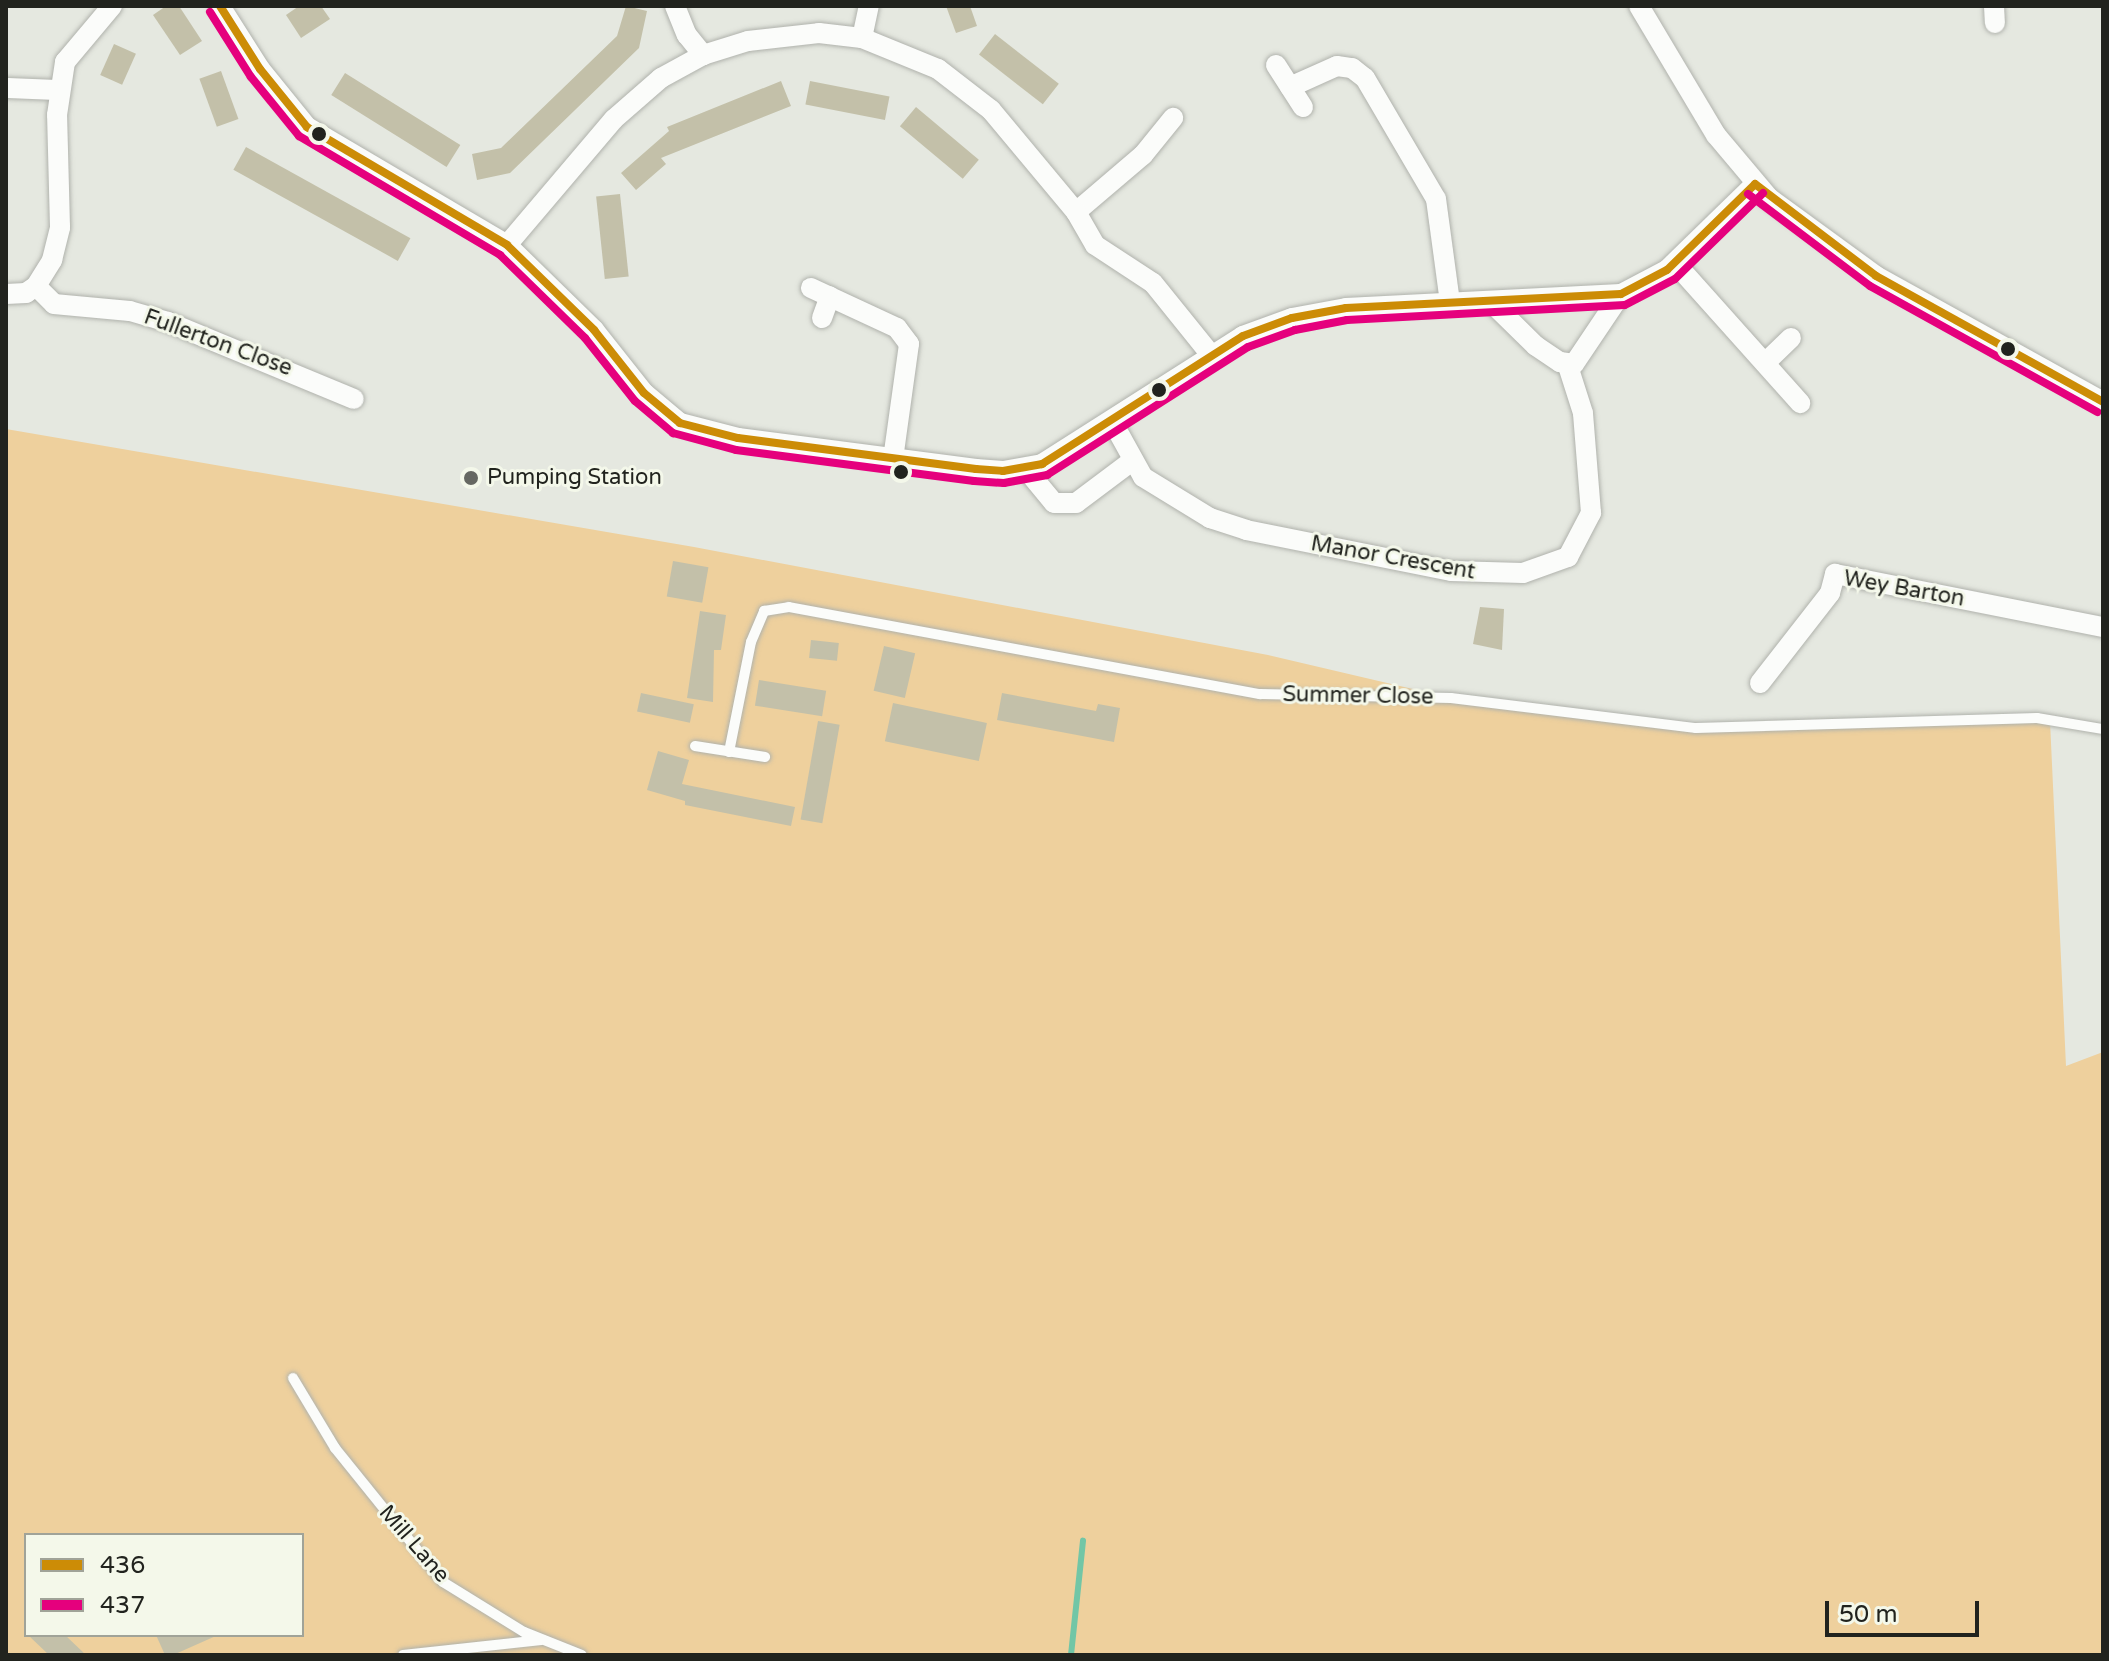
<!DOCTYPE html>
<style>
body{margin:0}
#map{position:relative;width:2109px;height:1661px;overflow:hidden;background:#e5e8e0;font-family:"Varela Round",sans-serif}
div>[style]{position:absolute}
.green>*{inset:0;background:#eed09d}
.stream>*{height:6px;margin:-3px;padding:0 3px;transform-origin:3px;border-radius:3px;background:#72c6a6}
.building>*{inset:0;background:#c3c0a9;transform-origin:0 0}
.roads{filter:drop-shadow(0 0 2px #b0b2ac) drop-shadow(0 0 2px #b0b2ac)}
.service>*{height:10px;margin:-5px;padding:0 5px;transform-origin:5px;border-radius:5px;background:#fbfcfa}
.minor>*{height:20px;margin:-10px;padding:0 10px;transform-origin:10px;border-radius:10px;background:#fbfcfa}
.bus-1>*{height:8px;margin:-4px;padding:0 4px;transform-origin:4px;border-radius:4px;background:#cc8c06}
.bus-2>*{height:8px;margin:-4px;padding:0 4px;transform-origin:4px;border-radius:4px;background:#e5007d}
.dots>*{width:22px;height:22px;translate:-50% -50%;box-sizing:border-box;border:4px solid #f4f8ea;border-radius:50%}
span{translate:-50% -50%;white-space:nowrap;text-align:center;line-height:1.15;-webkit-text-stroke:6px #f4f8ea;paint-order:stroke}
.street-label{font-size:22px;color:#21231e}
.poi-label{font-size:22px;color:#21231e}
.left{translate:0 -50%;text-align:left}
.frame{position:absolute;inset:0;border:8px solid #21231e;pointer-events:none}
.legend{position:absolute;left:24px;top:1533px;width:280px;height:104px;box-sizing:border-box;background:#f4f8ea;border:2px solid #a0a398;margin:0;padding:10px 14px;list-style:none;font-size:24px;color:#21231e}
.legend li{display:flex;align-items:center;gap:16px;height:40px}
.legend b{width:40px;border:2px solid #a0a398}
.scale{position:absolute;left:1825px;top:1601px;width:154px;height:36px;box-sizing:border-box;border:4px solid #21231e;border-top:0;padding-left:10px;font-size:24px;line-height:28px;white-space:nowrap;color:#21231e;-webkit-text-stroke:6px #f4f8ea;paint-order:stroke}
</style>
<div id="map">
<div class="green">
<div style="clip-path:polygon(evenodd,6px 429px,694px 547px,1268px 655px,1451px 698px,1696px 728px,2050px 721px,2066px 1066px,2103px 1052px,2103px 1655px,6px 1655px,6px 429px,26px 1535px,302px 1535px,302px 1635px,26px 1635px,26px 1535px)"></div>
</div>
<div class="stream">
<div style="left:1071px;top:1655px;width:115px;rotate:-84deg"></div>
</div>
<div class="building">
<div style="clip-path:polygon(166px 6px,179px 6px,202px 41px,180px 55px,153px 15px)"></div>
<div style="clip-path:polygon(299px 6px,321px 6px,330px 19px,301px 38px,286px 15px)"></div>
<div style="clip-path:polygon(626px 6px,647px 11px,639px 48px,510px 173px,477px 180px,472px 154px,501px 148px,617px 36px)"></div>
<div style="clip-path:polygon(946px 6px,970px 6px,977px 26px,956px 33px)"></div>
<div style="left:995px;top:34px;width:81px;height:26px;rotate:38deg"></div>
<div style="left:114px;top:44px;width:24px;height:34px;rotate:24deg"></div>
<div style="left:221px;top:71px;width:51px;height:23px;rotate:70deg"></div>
<div style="left:345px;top:73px;width:136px;height:26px;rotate:32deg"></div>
<div style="clip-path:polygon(781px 81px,791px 106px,661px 158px,666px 164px,636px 190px,621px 173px,669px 131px,667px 127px)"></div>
<div style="left:810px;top:81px;width:81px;height:24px;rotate:11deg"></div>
<div style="left:916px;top:107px;width:82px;height:25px;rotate:40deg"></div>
<div style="left:246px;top:147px;width:188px;height:26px;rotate:29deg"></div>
<div style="left:620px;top:194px;width:83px;height:24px;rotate:84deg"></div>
<div style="left:673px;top:561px;width:36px;height:36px;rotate:10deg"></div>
<div style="clip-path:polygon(1480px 607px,1504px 609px,1502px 650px,1473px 644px)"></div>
<div style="clip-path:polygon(700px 611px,726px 615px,721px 650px,714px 650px,713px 702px,687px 698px)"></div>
<div style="left:811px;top:640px;width:28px;height:18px;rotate:6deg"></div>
<div style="left:884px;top:646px;width:32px;height:46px;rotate:13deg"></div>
<div style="left:759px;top:680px;width:68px;height:26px;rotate:9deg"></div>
<div style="left:641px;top:693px;width:54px;height:19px;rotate:12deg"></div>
<div style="clip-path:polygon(1002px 693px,1096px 711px,1098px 704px,1120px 708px,1114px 742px,997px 720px)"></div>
<div style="left:893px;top:703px;width:96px;height:39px;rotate:12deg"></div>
<div style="left:818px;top:721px;width:22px;height:100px;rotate:10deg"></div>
<div style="clip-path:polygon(658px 751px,689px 760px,682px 784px,795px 807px,791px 826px,685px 805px,685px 801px,647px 790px)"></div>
<div style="clip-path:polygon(28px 1635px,65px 1635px,86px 1655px,49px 1655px)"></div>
<div style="clip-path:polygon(156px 1635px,218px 1635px,173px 1655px,165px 1655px)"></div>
</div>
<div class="roads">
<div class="service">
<div style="left:695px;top:746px;width:71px;rotate:8.9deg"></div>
<div style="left:729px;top:752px;width:112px;rotate:-78.7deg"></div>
<div style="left:751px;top:642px;width:34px;rotate:-67deg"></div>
<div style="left:764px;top:611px;width:25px;rotate:-9deg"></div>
<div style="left:789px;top:607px;width:479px;rotate:10.5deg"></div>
<div style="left:1260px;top:694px;width:191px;rotate:1.2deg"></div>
<div style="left:1451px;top:698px;width:247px;rotate:7deg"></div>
<div style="left:1696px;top:728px;width:341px;rotate:-1.7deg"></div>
<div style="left:2037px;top:718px;width:67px;rotate:9.5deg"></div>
<div style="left:293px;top:1378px;width:82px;rotate:59deg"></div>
<div style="left:335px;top:1448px;width:172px;rotate:51.1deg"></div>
<div style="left:443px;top:1582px;width:95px;rotate:31.7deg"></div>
<div style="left:524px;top:1632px;width:62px;rotate:21.6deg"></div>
<div style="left:403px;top:1655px;width:139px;rotate:-6.2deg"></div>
</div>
<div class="minor">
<div style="left:220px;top:6px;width:75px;rotate:57.6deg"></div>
<div style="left:260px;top:69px;width:75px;rotate:51deg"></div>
<div style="left:307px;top:127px;width:232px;rotate:30.5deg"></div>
<div style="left:507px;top:245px;width:122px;rotate:44.3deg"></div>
<div style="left:594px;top:330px;width:80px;rotate:51.6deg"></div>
<div style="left:644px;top:393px;width:47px;rotate:39.8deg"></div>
<div style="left:680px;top:423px;width:60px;rotate:14.5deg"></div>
<div style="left:738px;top:438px;width:240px;rotate:7.4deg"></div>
<div style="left:976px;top:469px;width:27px;rotate:4deg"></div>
<div style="left:1003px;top:471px;width:40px;rotate:-10deg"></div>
<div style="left:1042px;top:464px;width:238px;rotate:-32.5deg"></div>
<div style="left:1243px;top:336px;width:52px;rotate:-20.2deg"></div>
<div style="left:1292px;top:318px;width:55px;rotate:-10.5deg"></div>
<div style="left:1346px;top:308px;width:275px;rotate:-2.9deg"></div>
<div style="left:1621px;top:294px;width:52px;rotate:-27.6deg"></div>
<div style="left:1667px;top:270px;width:123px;rotate:-44.3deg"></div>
<div style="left:675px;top:6px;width:31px;rotate:68deg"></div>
<div style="left:687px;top:35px;width:26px;rotate:51deg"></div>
<div style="left:1639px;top:6px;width:150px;rotate:59.2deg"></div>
<div style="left:1716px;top:135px;width:82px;rotate:49.9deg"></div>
<div style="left:1769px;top:198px;width:132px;rotate:36.1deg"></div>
<div style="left:1876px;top:276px;width:260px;rotate:29deg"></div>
<div style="left:1994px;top:6px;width:17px;rotate:87deg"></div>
<div style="left:862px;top:38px;width:33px;rotate:-78deg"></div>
<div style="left:1276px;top:65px;width:50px;rotate:57.3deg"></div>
<div style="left:1290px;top:87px;width:51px;rotate:-24.1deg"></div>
<div style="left:1337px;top:66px;width:15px;rotate:8deg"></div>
<div style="left:1352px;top:68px;width:16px;rotate:38deg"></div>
<div style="left:1365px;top:78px;width:140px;rotate:59.6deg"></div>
<div style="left:1436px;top:199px;width:105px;rotate:82.3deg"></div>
<div style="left:6px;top:88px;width:53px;rotate:2.2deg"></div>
<div style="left:1076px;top:212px;width:88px;rotate:-40.4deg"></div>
<div style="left:1143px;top:155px;width:48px;rotate:-51deg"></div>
<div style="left:507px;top:245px;width:165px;rotate:-49.7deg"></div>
<div style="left:614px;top:119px;width:62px;rotate:-41.1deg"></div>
<div style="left:661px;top:78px;width:48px;rotate:-28.7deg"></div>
<div style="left:703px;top:55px;width:47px;rotate:-17.3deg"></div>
<div style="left:748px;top:41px;width:71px;rotate:-6.4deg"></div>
<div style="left:819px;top:33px;width:43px;rotate:6.6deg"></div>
<div style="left:862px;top:38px;width:82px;rotate:22.2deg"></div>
<div style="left:938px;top:69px;width:67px;rotate:37.7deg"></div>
<div style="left:991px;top:110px;width:133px;rotate:50.2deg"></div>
<div style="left:1076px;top:212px;width:38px;rotate:60deg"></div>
<div style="left:1095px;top:245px;width:69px;rotate:33.2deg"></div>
<div style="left:1153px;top:283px;width:92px;rotate:51.1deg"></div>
<div style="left:1675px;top:263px;width:188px;rotate:48.2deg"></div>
<div style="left:36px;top:286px;width:25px;rotate:45deg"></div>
<div style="left:54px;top:304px;width:76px;rotate:5.3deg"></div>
<div style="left:130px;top:311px;width:40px;rotate:16deg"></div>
<div style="left:168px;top:322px;width:201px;rotate:22.5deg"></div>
<div style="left:811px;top:288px;width:95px;rotate:24.9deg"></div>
<div style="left:897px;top:328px;width:20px;rotate:53deg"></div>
<div style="left:909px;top:344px;width:116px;rotate:97.9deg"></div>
<div style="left:6px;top:294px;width:20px;rotate:-3deg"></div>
<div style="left:26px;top:293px;width:12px;rotate:-35deg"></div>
<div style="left:36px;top:286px;width:31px;rotate:-58deg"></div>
<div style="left:52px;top:260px;width:34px;rotate:-76deg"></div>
<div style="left:60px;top:227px;width:112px;rotate:-91.5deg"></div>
<div style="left:57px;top:115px;width:54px;rotate:-81.4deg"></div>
<div style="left:65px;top:62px;width:73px;rotate:-50deg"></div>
<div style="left:1490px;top:301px;width:64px;rotate:44.4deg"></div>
<div style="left:1536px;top:346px;width:29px;rotate:34deg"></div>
<div style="left:1560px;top:362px;width:14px;rotate:8deg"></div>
<div style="left:1574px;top:364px;width:84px;rotate:-56.1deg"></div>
<div style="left:822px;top:318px;width:23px;rotate:-70deg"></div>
<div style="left:1765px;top:363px;width:36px;rotate:-44deg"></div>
<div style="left:1112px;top:421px;width:64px;rotate:61deg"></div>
<div style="left:1143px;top:477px;width:79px;rotate:31.5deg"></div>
<div style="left:1210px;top:518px;width:38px;rotate:18deg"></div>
<div style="left:1246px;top:530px;width:209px;rotate:11.3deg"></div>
<div style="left:1451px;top:571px;width:72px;rotate:1.6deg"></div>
<div style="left:1523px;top:573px;width:48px;rotate:-19.6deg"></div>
<div style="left:1568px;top:557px;width:50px;rotate:-62.4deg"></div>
<div style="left:1591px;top:513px;width:100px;rotate:-94.6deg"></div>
<div style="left:1583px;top:413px;width:52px;rotate:-107.7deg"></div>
<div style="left:1025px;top:468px;width:45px;rotate:50.4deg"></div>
<div style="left:1054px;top:503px;width:22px"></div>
<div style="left:1076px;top:503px;width:70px;rotate:-36.9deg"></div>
<div style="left:1760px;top:683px;width:114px;rotate:-52.1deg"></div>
<div style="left:1830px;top:593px;width:20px;rotate:-75deg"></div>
<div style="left:1835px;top:574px;width:273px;rotate:11.2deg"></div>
</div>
</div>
<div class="bus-1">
<div style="left:220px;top:6px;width:75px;rotate:57.6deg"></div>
<div style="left:260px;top:69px;width:75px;rotate:51deg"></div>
<div style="left:307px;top:127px;width:232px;rotate:30.5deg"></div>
<div style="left:507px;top:245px;width:122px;rotate:44.3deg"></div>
<div style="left:594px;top:330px;width:80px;rotate:51.6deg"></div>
<div style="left:644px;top:393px;width:47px;rotate:39.8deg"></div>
<div style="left:680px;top:423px;width:60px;rotate:14.5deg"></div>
<div style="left:738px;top:438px;width:240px;rotate:7.4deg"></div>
<div style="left:976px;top:469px;width:27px;rotate:4deg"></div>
<div style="left:1003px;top:471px;width:40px;rotate:-10deg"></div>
<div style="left:1042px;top:464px;width:238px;rotate:-32.5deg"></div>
<div style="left:1243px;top:336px;width:52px;rotate:-20.2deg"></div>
<div style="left:1292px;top:318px;width:55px;rotate:-10.5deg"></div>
<div style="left:1346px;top:308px;width:275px;rotate:-2.9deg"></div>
<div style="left:1621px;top:294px;width:52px;rotate:-27.6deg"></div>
<div style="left:1667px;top:270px;width:123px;rotate:-44.3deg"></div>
<div style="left:1755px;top:184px;width:152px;rotate:37.2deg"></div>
<div style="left:1876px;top:276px;width:260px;rotate:29deg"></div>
</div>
<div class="bus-2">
<div style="left:210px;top:12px;width:77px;rotate:57.8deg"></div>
<div style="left:251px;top:77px;width:76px;rotate:50.9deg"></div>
<div style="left:299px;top:136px;width:234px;rotate:30.6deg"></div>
<div style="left:500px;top:255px;width:119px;rotate:44.3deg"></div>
<div style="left:585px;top:338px;width:80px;rotate:51.6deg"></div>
<div style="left:635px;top:401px;width:50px;rotate:40.1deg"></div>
<div style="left:673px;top:433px;width:65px;rotate:15.1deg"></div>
<div style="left:736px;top:450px;width:240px;rotate:7.4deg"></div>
<div style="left:974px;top:481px;width:30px;rotate:4deg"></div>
<div style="left:1004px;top:483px;width:44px;rotate:-10.5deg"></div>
<div style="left:1047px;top:475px;width:238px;rotate:-32.5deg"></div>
<div style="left:1248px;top:347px;width:50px;rotate:-19.9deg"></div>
<div style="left:1295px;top:330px;width:53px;rotate:-10.9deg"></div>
<div style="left:1347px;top:320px;width:278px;rotate:-3.1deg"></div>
<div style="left:1625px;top:305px;width:56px;rotate:-27.5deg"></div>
<div style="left:1675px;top:279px;width:123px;rotate:-44.3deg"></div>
<div style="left:1748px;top:194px;width:153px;rotate:37deg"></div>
<div style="left:1870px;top:286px;width:260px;rotate:29deg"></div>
</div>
<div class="dots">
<div style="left:319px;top:134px;background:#21231e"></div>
<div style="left:2008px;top:349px;background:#21231e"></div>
<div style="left:1159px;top:390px;background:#21231e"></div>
<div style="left:901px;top:472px;background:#21231e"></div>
<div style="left:471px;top:478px;background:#666862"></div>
</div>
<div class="street-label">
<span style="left:218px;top:343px;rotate:20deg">Fullerton Close</span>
<span style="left:1393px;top:558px;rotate:10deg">Manor Crescent</span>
<span style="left:1904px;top:589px;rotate:10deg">Wey Barton</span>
<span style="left:1358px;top:696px;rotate:1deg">Summer Close</span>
<span style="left:414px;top:1544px;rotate:49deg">Mill Lane</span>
</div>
<div class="poi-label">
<span class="left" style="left:487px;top:478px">Pumping Station</span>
</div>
<div class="frame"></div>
<ul class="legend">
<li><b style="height:10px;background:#cc8c06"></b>436</li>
<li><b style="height:10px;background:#e5007d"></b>437</li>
</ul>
<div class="scale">50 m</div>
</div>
